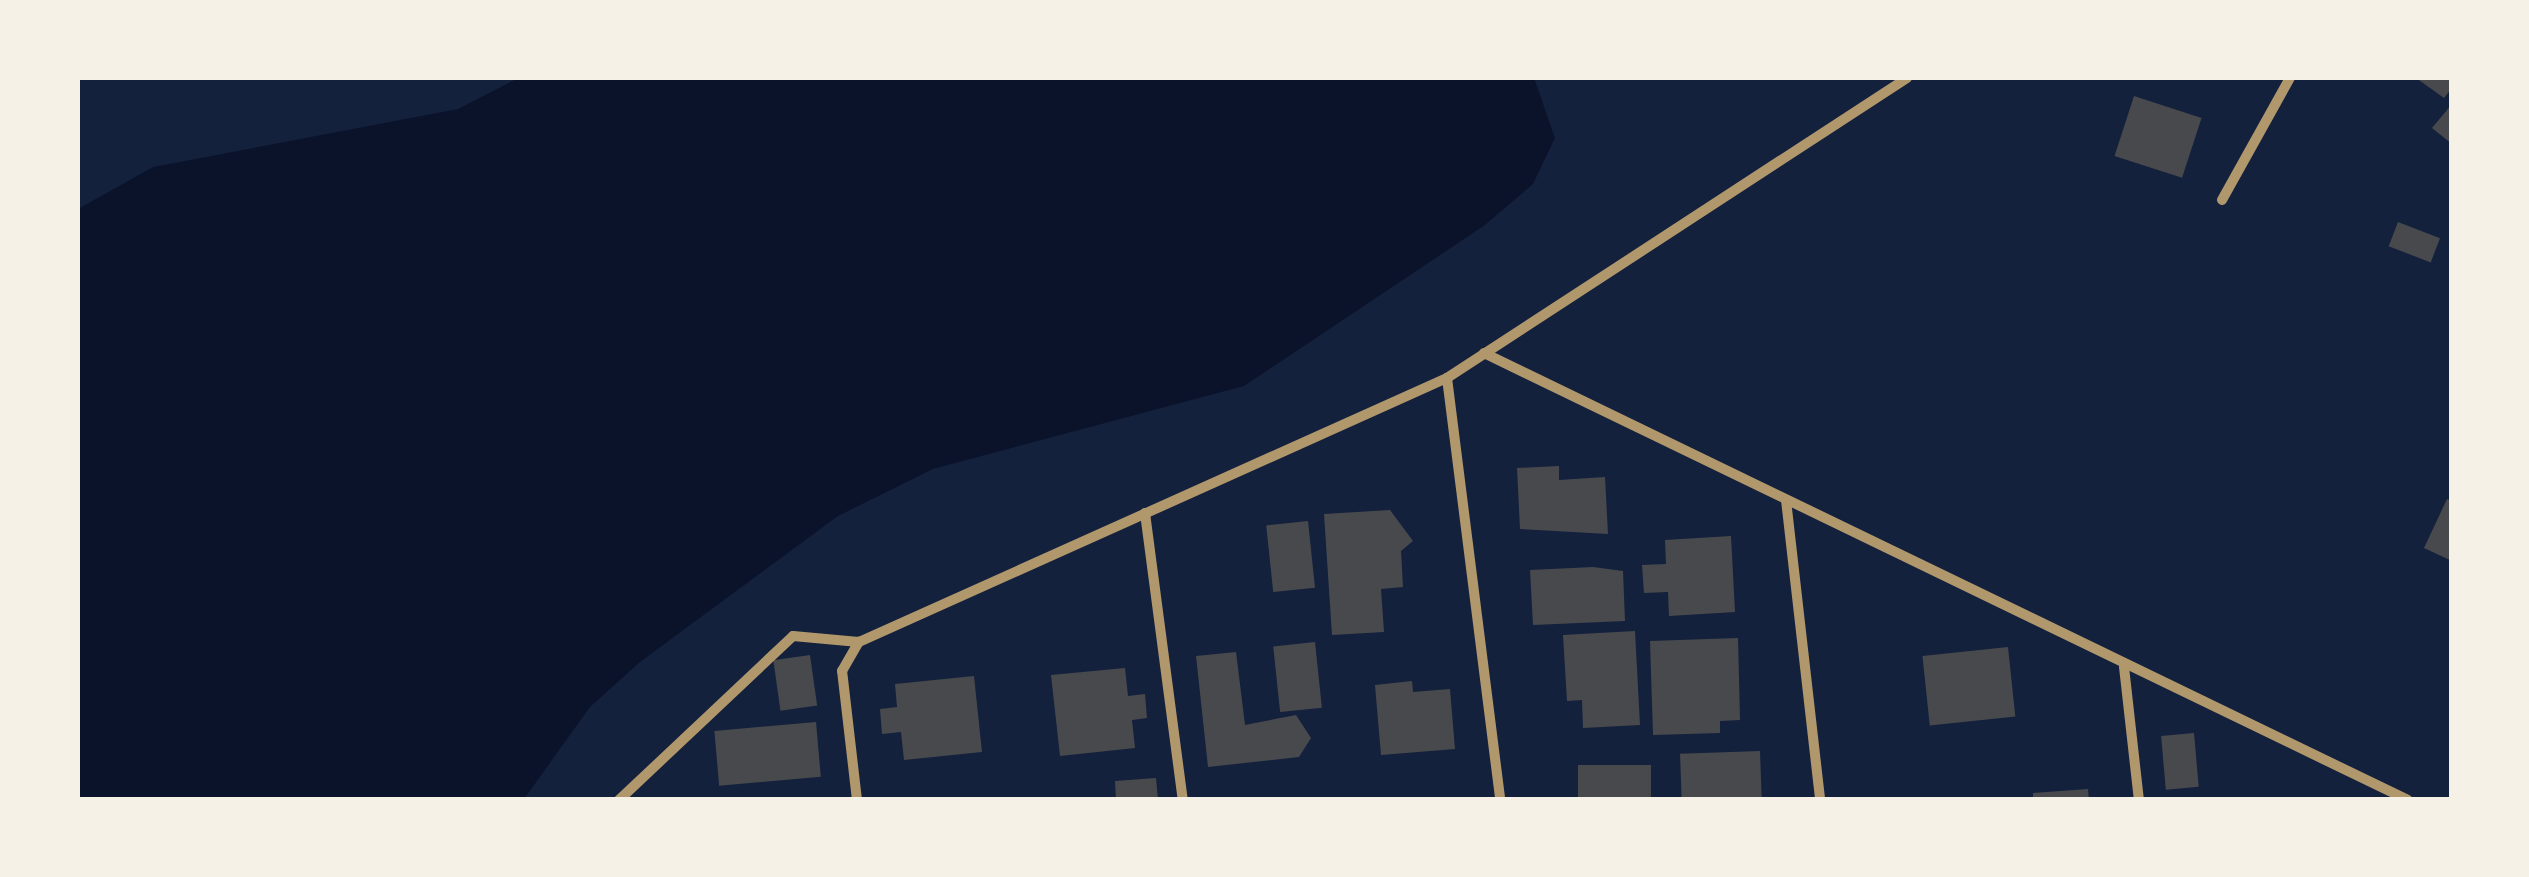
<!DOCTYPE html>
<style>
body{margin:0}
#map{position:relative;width:2529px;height:877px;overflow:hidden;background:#14213d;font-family:Rubik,sans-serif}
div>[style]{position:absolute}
.water>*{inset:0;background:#0b132b}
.building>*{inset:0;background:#48494c;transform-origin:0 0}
.minor>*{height:10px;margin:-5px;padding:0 5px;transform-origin:5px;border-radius:5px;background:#b1986c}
span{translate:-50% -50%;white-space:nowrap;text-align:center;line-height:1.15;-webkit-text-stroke:8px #f6f1e7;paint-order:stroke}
.frame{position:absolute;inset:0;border:80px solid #f6f1e7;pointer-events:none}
</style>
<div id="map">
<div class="water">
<div style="clip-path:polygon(518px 78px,1534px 78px,1555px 138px,1533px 184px,1485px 225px,1244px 386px,933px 469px,838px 516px,640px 662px,590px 707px,524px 799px,78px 799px,78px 209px,153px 167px,458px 109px)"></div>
</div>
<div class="building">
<div style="clip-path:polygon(2416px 78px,2452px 78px,2452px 88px,2444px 98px)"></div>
<div style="left:2134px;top:96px;width:71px;height:63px;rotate:18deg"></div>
<div style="clip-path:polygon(2452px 104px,2452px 144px,2432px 128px)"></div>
<div style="left:2398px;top:222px;width:45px;height:26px;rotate:21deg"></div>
<div style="clip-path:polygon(1559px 466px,1559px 480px,1605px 477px,1608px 534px,1520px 529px,1517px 468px)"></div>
<div style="clip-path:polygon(2447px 499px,2452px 501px,2452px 561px,2424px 548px)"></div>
<div style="clip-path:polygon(1390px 510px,1413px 541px,1401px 551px,1403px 587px,1381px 589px,1384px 632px,1332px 635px,1324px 514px)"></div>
<div style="left:1308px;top:521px;width:67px;height:42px;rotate:84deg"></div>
<div style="clip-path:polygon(1731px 536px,1735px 612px,1669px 616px,1668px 592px,1644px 593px,1642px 565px,1666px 564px,1665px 540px)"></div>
<div style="clip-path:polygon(1593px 567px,1623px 571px,1625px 621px,1533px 625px,1530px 570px)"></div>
<div style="clip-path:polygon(1635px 631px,1640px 725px,1583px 728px,1582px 700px,1567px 701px,1563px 635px)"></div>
<div style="clip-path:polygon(1738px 638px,1740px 720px,1720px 721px,1720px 733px,1653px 735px,1650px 641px)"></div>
<div style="left:1315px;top:642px;width:66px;height:42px;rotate:84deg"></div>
<div style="left:2008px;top:647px;width:70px;height:86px;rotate:84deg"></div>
<div style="clip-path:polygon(1236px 652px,1245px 725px,1296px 715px,1311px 738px,1299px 757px,1208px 767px,1196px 656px)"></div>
<div style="left:810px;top:655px;width:51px;height:37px;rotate:82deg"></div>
<div style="clip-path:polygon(1125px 668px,1128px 696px,1145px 694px,1147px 718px,1132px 720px,1135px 748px,1060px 756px,1051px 675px)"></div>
<div style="clip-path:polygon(974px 676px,982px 752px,904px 760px,901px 732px,882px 734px,880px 709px,897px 707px,895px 684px)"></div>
<div style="clip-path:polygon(1412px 681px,1413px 692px,1450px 689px,1455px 749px,1381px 755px,1375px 685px)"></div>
<div style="left:816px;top:722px;width:55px;height:102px;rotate:85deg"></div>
<div style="left:2194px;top:733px;width:54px;height:33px;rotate:85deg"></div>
<div style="left:1760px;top:751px;width:49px;height:80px;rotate:88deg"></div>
<div style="left:1651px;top:765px;width:35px;height:73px;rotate:90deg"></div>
<div style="clip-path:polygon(1156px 778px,1158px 800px,1116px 800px,1115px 781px)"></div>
<div style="clip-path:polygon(2088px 789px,2089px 800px,2033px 800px,2033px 793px)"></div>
</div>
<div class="minor">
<div style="left:2222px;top:200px;width:140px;rotate:-60.9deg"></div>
<div style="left:1484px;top:353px;width:1026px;rotate:25.82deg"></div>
<div style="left:1447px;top:378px;width:425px;rotate:82.8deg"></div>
<div style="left:1786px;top:500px;width:302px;rotate:83.5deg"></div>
<div style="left:1145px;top:513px;width:290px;rotate:82.5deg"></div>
<div style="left:2124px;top:667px;width:134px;rotate:83.6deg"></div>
<div style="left:619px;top:800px;width:239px;rotate:-43.3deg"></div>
<div style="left:793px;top:636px;width:66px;rotate:5.2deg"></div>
<div style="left:857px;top:800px;width:130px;rotate:-96.6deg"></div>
<div style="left:842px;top:671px;width:34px;rotate:-60deg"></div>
<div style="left:859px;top:642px;width:645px;rotate:-24.18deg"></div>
<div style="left:1447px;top:378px;width:549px;rotate:-33.11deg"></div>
</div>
<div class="frame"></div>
</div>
